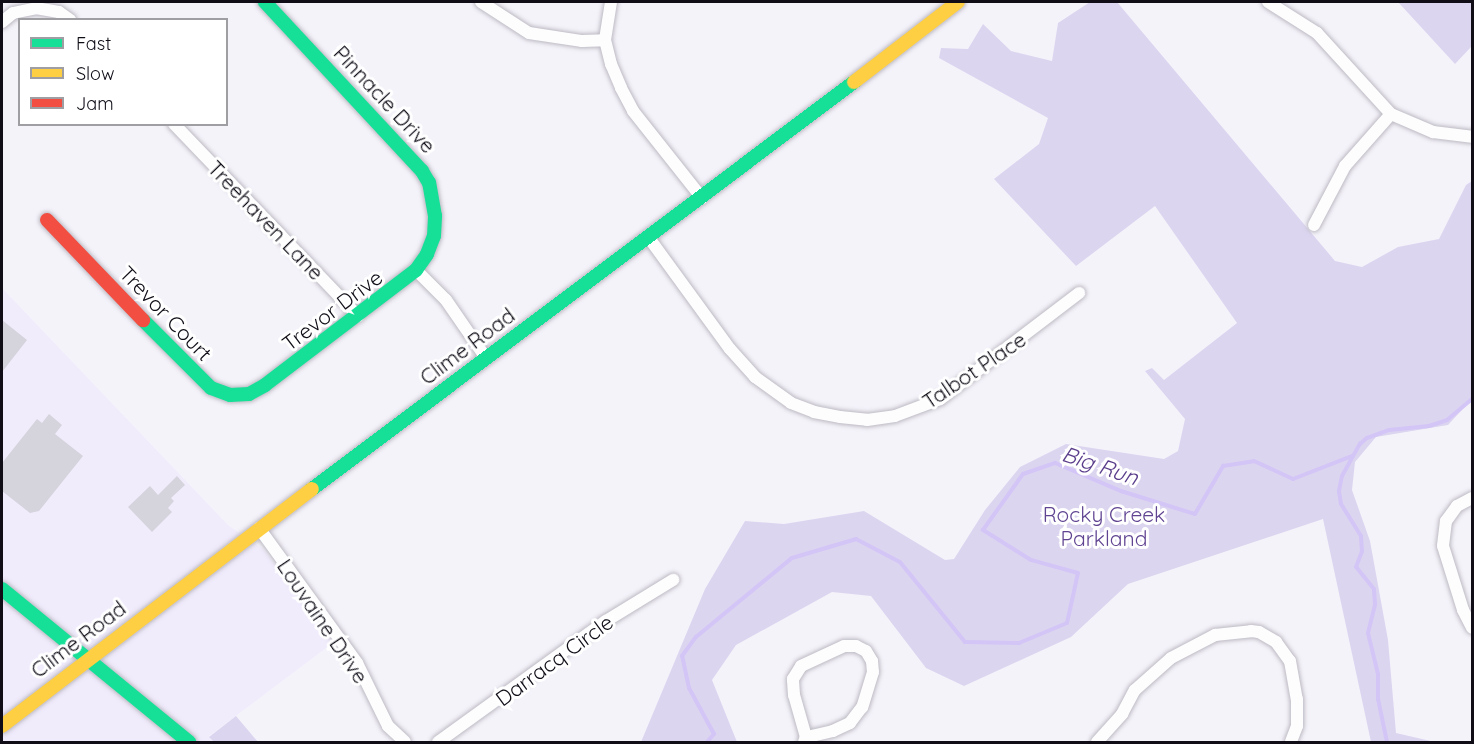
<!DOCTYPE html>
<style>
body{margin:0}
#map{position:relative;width:1474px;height:744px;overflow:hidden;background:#f5f3fa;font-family:Quicksand,sans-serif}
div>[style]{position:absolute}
.built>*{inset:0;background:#f1ecfc}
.green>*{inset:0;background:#dcd5f0}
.stream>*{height:4px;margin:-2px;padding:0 2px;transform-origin:2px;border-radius:2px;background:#d3c5f6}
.building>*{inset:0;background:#d5d3db}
.roads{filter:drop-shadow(0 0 2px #bdbac3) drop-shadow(0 0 2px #bdbac3)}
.street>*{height:12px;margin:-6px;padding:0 6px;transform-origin:6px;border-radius:6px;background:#fefdfe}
.fast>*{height:14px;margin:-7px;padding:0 7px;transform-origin:7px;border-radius:7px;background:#16e098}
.slow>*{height:14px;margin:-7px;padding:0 7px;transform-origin:7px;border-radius:7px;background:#ffcf43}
.jam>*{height:14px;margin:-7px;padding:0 7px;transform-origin:7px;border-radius:7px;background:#f24e42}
span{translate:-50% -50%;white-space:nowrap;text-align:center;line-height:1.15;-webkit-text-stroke:6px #fff;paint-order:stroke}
.street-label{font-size:21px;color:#100d17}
.park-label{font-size:21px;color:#604492}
.water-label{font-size:22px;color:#5b3e8c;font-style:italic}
.frame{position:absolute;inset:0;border:3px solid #100d17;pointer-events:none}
.legend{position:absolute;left:18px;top:18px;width:210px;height:108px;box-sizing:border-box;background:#fff;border:2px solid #9f9ea2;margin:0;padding:8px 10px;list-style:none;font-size:18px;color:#100d17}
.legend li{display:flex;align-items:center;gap:12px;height:30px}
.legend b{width:30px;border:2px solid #9f9ea2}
</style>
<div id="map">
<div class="built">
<div style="clip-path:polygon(2px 288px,228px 525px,264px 550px,334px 642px,209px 736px,214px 742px,2px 742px)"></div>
</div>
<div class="green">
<div style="clip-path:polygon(1090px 2px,1117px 2px,1335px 261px,1362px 267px,1398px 247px,1439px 239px,1466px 185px,1472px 181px,1472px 399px,1448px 425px,1376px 437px,1355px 462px,1352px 490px,1370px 541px,1388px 640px,1396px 733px,1435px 742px,1371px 742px,1323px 519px,1128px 584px,1071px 637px,964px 686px,926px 668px,871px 596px,832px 592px,736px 645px,712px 680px,737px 742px,641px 742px,705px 589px,745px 521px,784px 524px,864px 511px,945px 560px,954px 559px,985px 510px,1020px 467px,1066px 444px,1164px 459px,1178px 451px,1185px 419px,1145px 371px,1152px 368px,1164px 380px,1237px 323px,1155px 206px,1076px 266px,994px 179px,1039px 144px,1048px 118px,939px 58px,941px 48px,968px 49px,983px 24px,1011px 51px,1052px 61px,1058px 23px)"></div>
<div style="clip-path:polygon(1398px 2px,1472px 2px,1472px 46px,1455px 64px)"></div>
<div style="clip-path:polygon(236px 716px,258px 742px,214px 742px,209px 737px)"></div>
</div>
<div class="stream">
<div style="left:707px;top:742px;width:11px;rotate:-49deg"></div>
<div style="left:714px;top:734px;width:52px;rotate:-118.5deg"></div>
<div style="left:689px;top:688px;width:33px;rotate:-102deg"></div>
<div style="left:682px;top:656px;width:24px;rotate:-54deg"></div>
<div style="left:696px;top:637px;width:124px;rotate:-39.5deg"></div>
<div style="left:792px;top:558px;width:67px;rotate:-16.5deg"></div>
<div style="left:856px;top:539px;width:50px;rotate:27.6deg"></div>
<div style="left:900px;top:562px;width:103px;rotate:50.9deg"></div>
<div style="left:965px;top:642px;width:54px;rotate:1.1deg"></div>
<div style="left:1019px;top:643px;width:52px;rotate:-22.6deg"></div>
<div style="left:1067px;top:623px;width:51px;rotate:-77.6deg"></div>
<div style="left:1078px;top:573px;width:49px;rotate:-164.5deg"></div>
<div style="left:1031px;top:560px;width:57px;rotate:-148deg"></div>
<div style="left:983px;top:530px;width:69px;rotate:-54.5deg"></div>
<div style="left:1023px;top:474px;width:34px;rotate:-19deg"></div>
<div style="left:1055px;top:463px;width:72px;rotate:23deg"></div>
<div style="left:1121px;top:491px;width:77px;rotate:17.3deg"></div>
<div style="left:1195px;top:514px;width:56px;rotate:-59.7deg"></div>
<div style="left:1223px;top:466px;width:31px;rotate:-9deg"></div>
<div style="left:1254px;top:461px;width:43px;rotate:24.8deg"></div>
<div style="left:1293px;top:479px;width:63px;rotate:-21.3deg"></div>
<div style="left:1387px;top:742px;width:44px;rotate:-101.8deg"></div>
<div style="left:1378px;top:699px;width:25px;rotate:-90deg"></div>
<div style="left:1378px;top:674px;width:42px;rotate:-103.7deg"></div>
<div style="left:1368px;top:633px;width:30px;rotate:-76deg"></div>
<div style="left:1375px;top:604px;width:15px;rotate:-94deg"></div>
<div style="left:1374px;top:589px;width:28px;rotate:-129deg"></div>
<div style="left:1356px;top:567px;width:17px;rotate:-69deg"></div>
<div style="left:1362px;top:551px;width:15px;rotate:-94deg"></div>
<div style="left:1361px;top:536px;width:38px;rotate:-122deg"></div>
<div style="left:1341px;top:504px;width:13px;rotate:-99deg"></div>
<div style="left:1339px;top:491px;width:15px;rotate:-79deg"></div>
<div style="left:1342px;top:476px;width:37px;rotate:-61deg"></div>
<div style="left:1360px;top:444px;width:9px;rotate:-41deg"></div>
<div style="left:1367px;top:438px;width:23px;rotate:-20deg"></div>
<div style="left:1389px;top:430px;width:40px;rotate:-5.7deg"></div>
<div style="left:1429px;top:426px;width:19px;rotate:-18deg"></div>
<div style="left:1447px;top:420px;width:33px;rotate:-40deg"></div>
</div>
<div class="building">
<div style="clip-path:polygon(2px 320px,27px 340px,2px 372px)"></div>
<div style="clip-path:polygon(49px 414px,62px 425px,55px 434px,83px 456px,39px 511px,30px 513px,2px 491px,2px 463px,37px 419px,42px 423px)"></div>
<div style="clip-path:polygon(177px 476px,185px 485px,171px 498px,174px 501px,168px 508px,172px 512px,152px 532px,128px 507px,150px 486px,158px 495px)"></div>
</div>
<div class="roads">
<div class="street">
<div style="left:481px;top:2px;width:57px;rotate:32.9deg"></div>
<div style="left:529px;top:33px;width:54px;rotate:8.6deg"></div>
<div style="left:582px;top:41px;width:23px;rotate:-2deg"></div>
<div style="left:611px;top:2px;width:38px;rotate:99deg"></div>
<div style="left:605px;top:40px;width:25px;rotate:76deg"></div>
<div style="left:611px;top:64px;width:26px;rotate:67deg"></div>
<div style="left:621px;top:88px;width:26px;rotate:62deg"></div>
<div style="left:633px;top:111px;width:111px;rotate:51.6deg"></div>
<div style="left:1268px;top:2px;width:58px;rotate:32.3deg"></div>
<div style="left:1317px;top:33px;width:110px;rotate:47.6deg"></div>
<div style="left:1391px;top:114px;width:46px;rotate:23.2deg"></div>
<div style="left:1433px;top:132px;width:39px;rotate:7deg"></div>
<div style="left:2px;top:22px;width:14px;rotate:-39deg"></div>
<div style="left:13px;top:13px;width:24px;rotate:-12deg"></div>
<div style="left:36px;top:8px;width:23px;rotate:10deg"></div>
<div style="left:59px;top:12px;width:14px;rotate:36deg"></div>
<div style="left:174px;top:124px;width:266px;rotate:46.2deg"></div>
<div style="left:1314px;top:225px;width:67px;rotate:-62.3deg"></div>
<div style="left:1345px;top:166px;width:69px;rotate:-48.5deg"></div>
<div style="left:649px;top:238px;width:137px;rotate:53.9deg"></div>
<div style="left:730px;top:349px;width:38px;rotate:48deg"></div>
<div style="left:755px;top:377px;width:44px;rotate:35.8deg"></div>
<div style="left:791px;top:403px;width:25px;rotate:21deg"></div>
<div style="left:814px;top:412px;width:26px;rotate:11deg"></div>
<div style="left:840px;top:417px;width:27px;rotate:6deg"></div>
<div style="left:867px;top:420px;width:28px;rotate:-8deg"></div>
<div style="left:895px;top:416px;width:48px;rotate:-20.7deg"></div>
<div style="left:940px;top:399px;width:175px;rotate:-37.3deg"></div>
<div style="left:416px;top:270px;width:42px;rotate:45deg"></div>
<div style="left:446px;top:300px;width:70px;rotate:55.4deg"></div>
<div style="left:1472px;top:498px;width:17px;rotate:152deg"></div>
<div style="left:1457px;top:506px;width:19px;rotate:126deg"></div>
<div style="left:1446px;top:521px;width:25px;rotate:97deg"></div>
<div style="left:1443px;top:546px;width:67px;rotate:72.6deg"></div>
<div style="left:1463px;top:610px;width:20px;rotate:63deg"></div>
<div style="left:259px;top:528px;width:167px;rotate:54deg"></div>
<div style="left:357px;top:663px;width:70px;rotate:63.8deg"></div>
<div style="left:388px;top:726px;width:23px;rotate:43deg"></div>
<div style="left:438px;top:742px;width:207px;rotate:-35.8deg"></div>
<div style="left:606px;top:621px;width:79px;rotate:-31.5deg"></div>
<div style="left:804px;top:742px;width:5px;rotate:-68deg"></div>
<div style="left:806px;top:737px;width:44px;rotate:-105.9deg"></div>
<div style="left:794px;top:695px;width:16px;rotate:-94deg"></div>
<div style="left:793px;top:679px;width:15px;rotate:-58deg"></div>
<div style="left:801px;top:666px;width:47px;rotate:-24.9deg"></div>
<div style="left:844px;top:646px;width:12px"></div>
<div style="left:856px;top:646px;width:11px;rotate:27deg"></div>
<div style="left:866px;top:651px;width:12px;rotate:59deg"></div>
<div style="left:872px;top:661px;width:11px;rotate:85deg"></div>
<div style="left:873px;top:672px;width:37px;rotate:107deg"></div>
<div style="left:862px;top:707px;width:20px;rotate:127deg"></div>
<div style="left:850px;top:723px;width:19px;rotate:155deg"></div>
<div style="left:833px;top:731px;width:28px;rotate:167deg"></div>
<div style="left:1097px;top:742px;width:38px;rotate:-48deg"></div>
<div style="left:1122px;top:714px;width:27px;rotate:-62deg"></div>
<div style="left:1135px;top:690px;width:48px;rotate:-41.6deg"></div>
<div style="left:1171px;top:658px;width:50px;rotate:-27.6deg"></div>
<div style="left:1215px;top:635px;width:36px;rotate:-6deg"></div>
<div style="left:1251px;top:631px;width:8px;rotate:7deg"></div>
<div style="left:1259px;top:632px;width:20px;rotate:30deg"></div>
<div style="left:1276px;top:642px;width:24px;rotate:54deg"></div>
<div style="left:1290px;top:661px;width:39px;rotate:80deg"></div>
<div style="left:1297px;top:699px;width:27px;rotate:90deg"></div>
<div style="left:1297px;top:726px;width:17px;rotate:111deg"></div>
</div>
<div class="fast">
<div style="left:143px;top:320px;width:96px;rotate:45deg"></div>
<div style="left:211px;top:388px;width:20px;rotate:20deg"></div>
<div style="left:230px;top:395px;width:19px;rotate:-3deg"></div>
<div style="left:249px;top:394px;width:18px;rotate:-29deg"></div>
<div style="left:265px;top:385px;width:190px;rotate:-37.3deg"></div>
<div style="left:416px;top:270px;width:19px;rotate:-55deg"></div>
<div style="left:427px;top:254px;width:19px;rotate:-69deg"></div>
<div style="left:434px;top:236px;width:20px;rotate:-87deg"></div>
<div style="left:435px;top:216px;width:34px;rotate:-100deg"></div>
<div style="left:429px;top:183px;width:14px;rotate:-120deg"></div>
<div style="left:422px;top:171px;width:231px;rotate:-132.9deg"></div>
<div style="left:312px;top:489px;width:678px;rotate:-36.9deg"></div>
<div style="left:2px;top:589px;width:242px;rotate:39.3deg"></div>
</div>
<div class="slow">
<div style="left:854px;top:82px;width:131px;rotate:-37.6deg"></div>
<div style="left:2px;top:726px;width:390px;rotate:-37.4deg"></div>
</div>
<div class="jam">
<div style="left:47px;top:220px;width:139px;rotate:46.2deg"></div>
</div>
</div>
<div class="street-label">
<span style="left:385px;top:99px;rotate:47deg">Pinnacle Drive</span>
<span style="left:266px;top:220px;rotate:46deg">Treehaven Lane</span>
<span style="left:332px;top:310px;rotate:-37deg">Trevor Drive</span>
<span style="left:166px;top:313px;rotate:46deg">Trevor Court</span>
<span style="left:467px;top:346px;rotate:-37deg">Clime Road</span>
<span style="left:974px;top:370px;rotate:-34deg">Talbot Place</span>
<span style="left:323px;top:621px;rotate:56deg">Louvaine Drive</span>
<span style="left:78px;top:639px;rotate:-37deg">Clime Road</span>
<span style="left:554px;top:660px;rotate:-36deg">Darracq Circle</span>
</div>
<div class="park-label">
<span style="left:1104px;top:526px">Rocky Creek<br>Parkland</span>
</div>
<div class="water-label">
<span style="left:1100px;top:466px;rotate:19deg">Big Run</span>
</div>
<div class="frame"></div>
<ul class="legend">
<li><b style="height:8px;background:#16e098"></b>Fast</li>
<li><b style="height:8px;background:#ffcf43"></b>Slow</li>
<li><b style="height:8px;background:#f24e42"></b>Jam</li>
</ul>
</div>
